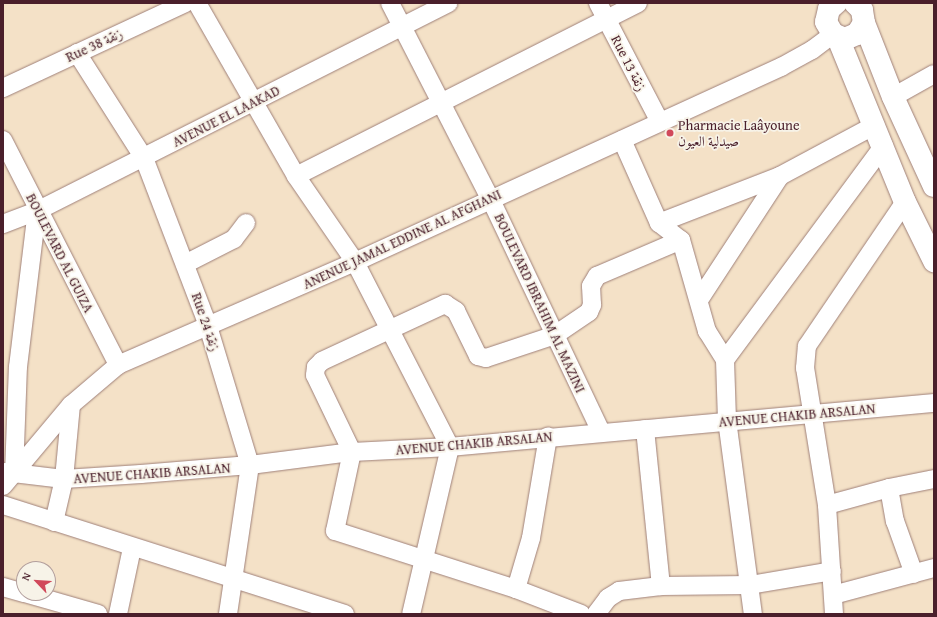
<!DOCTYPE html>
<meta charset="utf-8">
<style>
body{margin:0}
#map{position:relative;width:937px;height:617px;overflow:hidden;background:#f4e1c7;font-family:"Gentium Book Plus",Amiri,serif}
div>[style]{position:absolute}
.roads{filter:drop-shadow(0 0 1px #9f8079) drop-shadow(0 0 1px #9f8079)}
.minor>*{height:18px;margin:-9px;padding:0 9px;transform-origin:9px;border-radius:9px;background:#fff}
.secondary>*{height:22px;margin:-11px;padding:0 11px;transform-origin:11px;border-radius:11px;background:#fff}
.dots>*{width:11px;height:11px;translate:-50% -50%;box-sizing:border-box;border:2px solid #f7f3e8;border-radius:50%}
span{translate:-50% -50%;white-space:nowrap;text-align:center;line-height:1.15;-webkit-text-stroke:3.5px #f7f3e8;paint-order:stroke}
.street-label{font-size:14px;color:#4a1f2b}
.poi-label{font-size:14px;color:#4a1f2b}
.left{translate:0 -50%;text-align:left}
.frame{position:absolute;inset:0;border:4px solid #4a1f2b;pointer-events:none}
.north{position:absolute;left:16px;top:561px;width:40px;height:40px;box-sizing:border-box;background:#f7f3e8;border:1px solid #b29e9c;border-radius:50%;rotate:295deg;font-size:11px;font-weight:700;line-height:16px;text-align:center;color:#4a1f2b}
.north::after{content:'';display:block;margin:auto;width:14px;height:18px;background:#d1495b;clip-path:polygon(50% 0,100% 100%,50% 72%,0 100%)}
</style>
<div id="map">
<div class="roads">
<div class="minor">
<div style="left:197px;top:3px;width:199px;rotate:60.2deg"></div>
<div style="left:296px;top:176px;width:104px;rotate:55.5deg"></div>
<div style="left:355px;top:262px;width:208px;rotate:62.8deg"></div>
<div style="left:450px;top:447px;width:171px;rotate:103.1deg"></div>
<div style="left:390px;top:3px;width:219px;rotate:62.9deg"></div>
<div style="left:490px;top:198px;width:259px;rotate:64.6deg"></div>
<div style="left:598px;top:3px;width:134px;rotate:62.5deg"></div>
<div style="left:77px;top:53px;width:125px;rotate:57.5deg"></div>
<div style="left:144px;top:158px;width:180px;rotate:69.1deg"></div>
<div style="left:208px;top:326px;width:145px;rotate:73.2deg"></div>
<div style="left:250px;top:465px;width:151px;rotate:98.4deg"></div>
<div style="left:3px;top:88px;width:201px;rotate:-25deg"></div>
<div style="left:893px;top:97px;width:47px;rotate:-29.3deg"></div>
<div style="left:3px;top:140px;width:253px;rotate:62.9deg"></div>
<div style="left:622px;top:140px;width:91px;rotate:66deg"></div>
<div style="left:659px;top:223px;width:28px;rotate:38deg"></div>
<div style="left:681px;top:240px;width:95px;rotate:74.1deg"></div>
<div style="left:707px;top:331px;width:34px;rotate:58deg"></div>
<div style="left:725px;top:360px;width:60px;rotate:88.1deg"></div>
<div style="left:727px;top:420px;width:196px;rotate:82.4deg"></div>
<div style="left:296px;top:176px;width:383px;rotate:-26.8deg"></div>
<div style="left:659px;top:223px;width:130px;rotate:-21.2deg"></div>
<div style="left:780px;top:176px;width:108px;rotate:-28.2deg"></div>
<div style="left:3px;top:224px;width:36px;rotate:-21deg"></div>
<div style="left:37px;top:211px;width:461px;rotate:-26.8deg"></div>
<div style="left:185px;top:264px;width:55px;rotate:-27deg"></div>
<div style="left:234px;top:239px;width:20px;rotate:-53deg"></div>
<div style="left:699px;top:300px;width:148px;rotate:-56.8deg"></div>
<div style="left:725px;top:360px;width:267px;rotate:-53.5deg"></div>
<div style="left:645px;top:429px;width:158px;rotate:84.2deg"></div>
<div style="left:5px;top:472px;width:59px;rotate:6.8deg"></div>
<div style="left:64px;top:479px;width:77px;rotate:-3.7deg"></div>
<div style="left:141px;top:474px;width:109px;rotate:-4.7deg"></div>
<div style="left:250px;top:465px;width:103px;rotate:-7.3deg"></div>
<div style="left:352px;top:452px;width:98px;rotate:-2.9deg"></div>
<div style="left:450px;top:447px;width:486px;rotate:-5.2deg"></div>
<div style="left:14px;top:474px;width:107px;rotate:-87.9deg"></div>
<div style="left:18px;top:367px;width:157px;rotate:-83.1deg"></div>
<div style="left:3px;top:486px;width:106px;rotate:-50deg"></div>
<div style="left:71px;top:405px;width:62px;rotate:-40.4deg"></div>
<div style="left:118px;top:365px;width:258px;rotate:-23.5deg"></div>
<div style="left:355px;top:262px;width:469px;rotate:-24.6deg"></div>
<div style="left:781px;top:67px;width:35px;rotate:-29deg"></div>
<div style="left:812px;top:50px;width:26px;rotate:-37deg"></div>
<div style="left:889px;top:488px;width:34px;rotate:80deg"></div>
<div style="left:895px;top:521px;width:56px;rotate:70.3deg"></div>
<div style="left:3px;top:505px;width:359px;rotate:17.7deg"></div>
<div style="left:827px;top:505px;width:64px;rotate:-15.3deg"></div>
<div style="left:889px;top:488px;width:46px;rotate:-11.3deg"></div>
<div style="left:54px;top:522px;width:44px;rotate:-76.9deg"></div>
<div style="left:64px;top:479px;width:74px;rotate:-84.6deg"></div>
<div style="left:3px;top:587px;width:22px;rotate:16deg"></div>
<div style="left:516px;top:589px;width:53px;rotate:-73.6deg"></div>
<div style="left:531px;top:538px;width:103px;rotate:-80.5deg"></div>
<div style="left:25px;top:593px;width:76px;rotate:16deg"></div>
<div style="left:833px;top:595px;width:105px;rotate:-15deg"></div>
<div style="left:118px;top:614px;width:67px;rotate:-78deg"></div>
<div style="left:581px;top:614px;width:70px;rotate:-159deg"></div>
<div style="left:516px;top:589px;width:190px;rotate:-162.2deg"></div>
<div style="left:335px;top:531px;width:81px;rotate:-77.9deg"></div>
<div style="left:352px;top:452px;width:85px;rotate:-115.7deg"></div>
<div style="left:315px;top:375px;width:8px;rotate:-83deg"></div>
<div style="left:316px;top:367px;width:8px;rotate:-45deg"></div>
<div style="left:322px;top:361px;width:136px;rotate:-24.9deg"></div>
<div style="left:445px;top:304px;width:13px;rotate:32deg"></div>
<div style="left:456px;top:311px;width:50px;rotate:63.9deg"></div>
<div style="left:478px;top:356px;width:8px;rotate:14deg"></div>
<div style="left:486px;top:358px;width:73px;rotate:-18.4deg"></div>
<div style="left:555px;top:335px;width:41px;rotate:-34.1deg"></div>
<div style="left:589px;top:312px;width:8px;rotate:-67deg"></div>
<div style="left:592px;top:305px;width:19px;rotate:-93deg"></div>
<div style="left:591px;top:286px;width:12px;rotate:-59deg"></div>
<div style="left:597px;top:276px;width:91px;rotate:-23.2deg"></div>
<div style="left:596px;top:614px;width:20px;rotate:-53deg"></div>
<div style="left:608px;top:598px;width:13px;rotate:-32deg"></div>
<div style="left:619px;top:591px;width:42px;rotate:-6.8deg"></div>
<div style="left:661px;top:586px;width:89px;rotate:-0.6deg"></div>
<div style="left:750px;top:585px;width:83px;rotate:-9.7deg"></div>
<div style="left:834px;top:614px;width:109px;rotate:-93.7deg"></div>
<div style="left:827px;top:505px;width:139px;rotate:-99.1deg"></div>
<div style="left:805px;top:368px;width:22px;rotate:-85deg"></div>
<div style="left:807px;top:346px;width:174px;rotate:-55.8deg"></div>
</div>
<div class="secondary">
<div style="left:836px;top:3px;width:9px;rotate:139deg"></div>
<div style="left:829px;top:9px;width:13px;rotate:103deg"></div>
<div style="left:826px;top:22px;width:14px;rotate:60deg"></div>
<div style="left:833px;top:34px;width:13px;rotate:23deg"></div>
<div style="left:845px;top:39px;width:13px;rotate:-23deg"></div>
<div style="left:857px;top:34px;width:13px;rotate:-58deg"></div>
<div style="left:864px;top:23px;width:13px;rotate:-99deg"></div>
<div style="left:862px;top:10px;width:10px;rotate:-135deg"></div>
<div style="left:864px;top:23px;width:79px;rotate:68.6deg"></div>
<div style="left:893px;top:97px;width:98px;rotate:65.3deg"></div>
<div style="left:838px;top:38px;width:177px;rotate:67.8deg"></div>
<div style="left:905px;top:202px;width:66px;rotate:63.8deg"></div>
</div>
</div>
<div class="dots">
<div style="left:670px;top:133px;background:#d1495b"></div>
</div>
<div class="street-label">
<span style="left:94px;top:45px;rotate:-25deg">Rue 38 زنقة</span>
<span style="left:629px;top:63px;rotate:63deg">Rue 13 زنقة</span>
<span style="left:226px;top:116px;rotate:-27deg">AVENUE EL LAAKAD</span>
<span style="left:402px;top:239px;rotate:-25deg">ANENUE JAMAL EDDINE AL AFGHANI</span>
<span style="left:60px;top:253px;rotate:63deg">BOULEVARD AL GUIZA</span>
<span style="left:540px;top:303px;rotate:65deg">BOULEVARD IBRAHIM AL MAZINI</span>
<span style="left:206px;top:322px;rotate:71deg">Rue 24 زنقة</span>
<span style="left:797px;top:415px;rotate:-5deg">AVENUE CHAKIB ARSALAN</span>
<span style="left:474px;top:443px;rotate:-5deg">AVENUE CHAKIB ARSALAN</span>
<span style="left:152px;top:473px;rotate:-4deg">AVENUE CHAKIB ARSALAN</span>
</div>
<div class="poi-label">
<span class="left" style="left:678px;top:133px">Pharmacie Laâyoune<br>صيدلية العيون</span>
</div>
<div class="frame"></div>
<div class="north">N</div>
</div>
